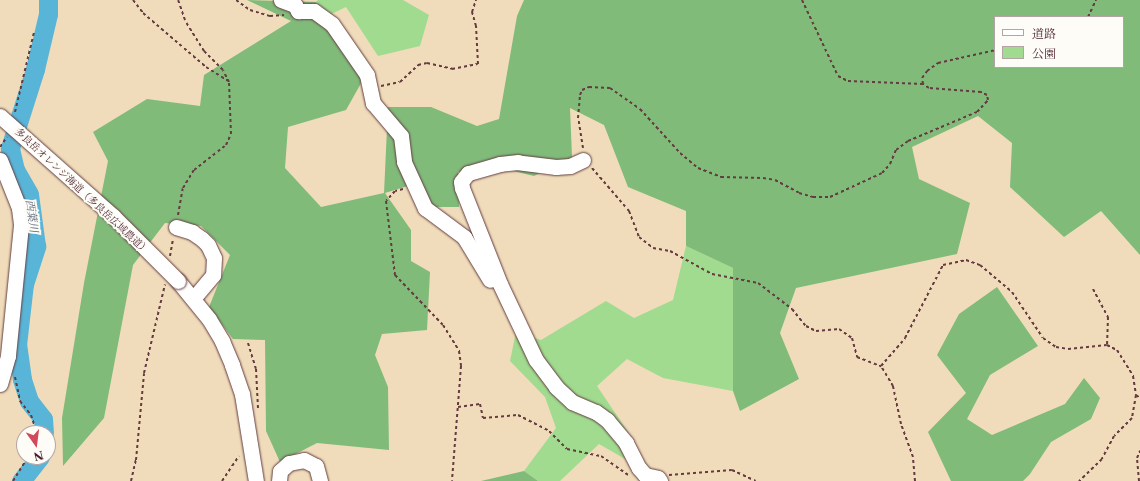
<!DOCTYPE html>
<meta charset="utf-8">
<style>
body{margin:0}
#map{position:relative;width:1140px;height:481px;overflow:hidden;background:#f0dcba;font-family:"Libre Caslon Text","Noto Serif JP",serif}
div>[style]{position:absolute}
.green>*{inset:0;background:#a0db8f}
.forest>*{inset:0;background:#80bb7a}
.river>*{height:19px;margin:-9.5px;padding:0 9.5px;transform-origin:9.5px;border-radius:9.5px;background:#59b5d7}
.path>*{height:2px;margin-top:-1px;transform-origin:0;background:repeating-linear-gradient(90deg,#633b40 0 3px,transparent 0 6px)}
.roads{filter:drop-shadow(0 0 1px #633b40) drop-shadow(0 0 1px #633b40)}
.minor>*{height:15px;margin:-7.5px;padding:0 7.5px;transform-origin:7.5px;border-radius:7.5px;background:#fff}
.bridges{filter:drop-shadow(0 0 1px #633b40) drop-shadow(0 0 1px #633b40)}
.minor-bridge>*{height:15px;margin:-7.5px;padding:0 7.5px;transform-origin:7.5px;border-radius:7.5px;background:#fff}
span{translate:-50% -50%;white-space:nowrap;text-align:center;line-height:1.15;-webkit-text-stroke:4px #fdfcf7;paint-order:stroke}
.street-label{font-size:10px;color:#4a1f2b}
.water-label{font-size:11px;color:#505b70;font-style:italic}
.legend{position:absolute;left:994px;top:16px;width:130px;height:52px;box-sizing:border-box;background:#fdfcf7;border:1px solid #b5a4a5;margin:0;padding:5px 7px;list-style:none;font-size:12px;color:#4a1f2b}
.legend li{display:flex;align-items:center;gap:8px;height:20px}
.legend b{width:20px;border:1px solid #b5a4a5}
.north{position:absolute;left:16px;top:425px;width:40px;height:40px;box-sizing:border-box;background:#fdfcf7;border:1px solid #b5a4a5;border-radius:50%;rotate:166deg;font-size:11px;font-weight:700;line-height:16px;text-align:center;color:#4a1f2b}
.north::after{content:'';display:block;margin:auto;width:14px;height:18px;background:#d1495b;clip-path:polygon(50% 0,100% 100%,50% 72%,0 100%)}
</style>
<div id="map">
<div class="green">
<div style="clip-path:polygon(318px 0,403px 0,429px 15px,420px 46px,378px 56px,346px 7px,325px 17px,316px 2px)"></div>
<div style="clip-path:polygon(686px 246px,733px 268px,733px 391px,663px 378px,627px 359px,597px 386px,628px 432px,632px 463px,599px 444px,560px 481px,538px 481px,524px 471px,556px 428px,545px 397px,510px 361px,516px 332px,541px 340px,606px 301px,634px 318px,673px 300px)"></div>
</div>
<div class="forest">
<div style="clip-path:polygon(evenodd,247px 0,316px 2px,364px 78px,346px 110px,288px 127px,285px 168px,321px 207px,384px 193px,388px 107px,431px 107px,477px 126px,499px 119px,517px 16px,524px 0,1140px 0,1140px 255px,1101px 211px,1064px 237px,1010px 187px,1012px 143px,978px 116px,912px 147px,919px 179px,970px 203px,957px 254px,796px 288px,780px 333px,799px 379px,740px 411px,733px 391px,733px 268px,686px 246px,686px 211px,628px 187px,604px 125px,570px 108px,572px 157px,534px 176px,489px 165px,458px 172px,459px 207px,430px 207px,421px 182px,385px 193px,411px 230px,411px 261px,430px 272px,427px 330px,382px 334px,375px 355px,388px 387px,389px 450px,317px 443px,280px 462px,266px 431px,265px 340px,233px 339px,209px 307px,230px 255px,201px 226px,165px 223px,133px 265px,104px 418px,63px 466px,62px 418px,84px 283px,108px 161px,93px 132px,147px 99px,200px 106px,204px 75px,291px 21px,247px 0,995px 17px,1123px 17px,1123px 67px,995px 67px,995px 17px)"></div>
<div style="clip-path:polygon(997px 287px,1038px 346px,990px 375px,967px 419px,992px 435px,1065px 404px,1084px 378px,1100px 398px,1091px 419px,1051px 442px,1030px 474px,1023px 481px,951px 481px,928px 432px,966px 393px,937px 355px,959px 314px)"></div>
<div style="clip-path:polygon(524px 471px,538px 481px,481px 481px)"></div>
</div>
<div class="river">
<div style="left:44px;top:433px;width:14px;rotate:-94deg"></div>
<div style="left:43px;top:419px;width:23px;rotate:-128deg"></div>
<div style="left:29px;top:401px;width:23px;rotate:-108deg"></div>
<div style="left:22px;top:379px;width:34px;rotate:-98deg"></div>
<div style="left:17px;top:345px;width:61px;rotate:-83.5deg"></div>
<div style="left:24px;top:284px;width:40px;rotate:-72deg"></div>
<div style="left:36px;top:246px;width:52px;rotate:-97.7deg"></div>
<div style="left:29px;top:194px;width:28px;rotate:-120deg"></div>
<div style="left:15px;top:170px;width:23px;rotate:-103deg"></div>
<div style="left:10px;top:148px;width:83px;rotate:-72.4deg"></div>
<div style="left:35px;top:69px;width:57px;rotate:-76.7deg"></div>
<div style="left:48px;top:14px;width:14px;rotate:-90deg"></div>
<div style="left:21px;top:481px;width:31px;rotate:-52deg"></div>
</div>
<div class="path">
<div style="left:133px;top:0;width:16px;rotate:52deg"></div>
<div style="left:143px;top:13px;width:83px;rotate:40.6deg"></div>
<div style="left:206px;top:67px;width:26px;rotate:32deg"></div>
<div style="left:236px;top:0;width:17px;rotate:36deg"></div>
<div style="left:250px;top:10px;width:21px;rotate:17deg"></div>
<div style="left:270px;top:16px;width:14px;rotate:-4deg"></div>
<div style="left:802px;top:0;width:84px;rotate:64.7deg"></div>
<div style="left:838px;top:76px;width:11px;rotate:27deg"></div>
<div style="left:848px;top:81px;width:75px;rotate:2.3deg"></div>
<div style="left:1088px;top:17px;width:19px;rotate:-65deg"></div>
<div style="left:381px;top:86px;width:19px;rotate:-12deg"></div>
<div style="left:400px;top:82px;width:25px;rotate:-43deg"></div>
<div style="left:418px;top:65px;width:9px;rotate:-13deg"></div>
<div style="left:427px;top:63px;width:26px;rotate:13deg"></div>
<div style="left:452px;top:69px;width:26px;rotate:-11deg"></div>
<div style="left:478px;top:64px;width:38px;rotate:-93deg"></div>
<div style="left:476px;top:26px;width:15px;rotate:-106deg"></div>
<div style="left:472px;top:12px;width:13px;rotate:-72deg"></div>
<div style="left:15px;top:112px;width:82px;rotate:-76.6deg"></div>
<div style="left:0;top:147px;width:12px;rotate:-55deg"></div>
<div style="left:583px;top:148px;width:30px;rotate:-99deg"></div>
<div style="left:578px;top:118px;width:23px;rotate:-85deg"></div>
<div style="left:580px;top:95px;width:5px;rotate:-68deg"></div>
<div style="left:582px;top:90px;width:8px;rotate:-23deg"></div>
<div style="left:589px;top:87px;width:21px;rotate:3deg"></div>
<div style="left:610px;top:88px;width:37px;rotate:35deg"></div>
<div style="left:640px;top:109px;width:59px;rotate:47.7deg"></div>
<div style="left:680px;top:153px;width:23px;rotate:40deg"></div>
<div style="left:698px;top:168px;width:25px;rotate:21deg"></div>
<div style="left:721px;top:177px;width:42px;rotate:1.4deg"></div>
<div style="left:763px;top:178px;width:12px;rotate:9deg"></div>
<div style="left:775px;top:180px;width:27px;rotate:28deg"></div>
<div style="left:799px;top:193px;width:15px;rotate:16deg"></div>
<div style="left:813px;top:197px;width:17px"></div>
<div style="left:830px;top:197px;width:57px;rotate:-24.8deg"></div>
<div style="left:882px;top:173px;width:12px;rotate:-48deg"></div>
<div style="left:890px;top:164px;width:15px;rotate:-67deg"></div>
<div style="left:896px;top:150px;width:15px;rotate:-37deg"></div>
<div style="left:908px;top:141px;width:75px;rotate:-22.8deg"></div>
<div style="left:977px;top:112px;width:16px;rotate:-47deg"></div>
<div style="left:988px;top:100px;width:5px;rotate:-101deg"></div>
<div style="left:987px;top:95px;width:7px;rotate:-153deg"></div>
<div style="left:981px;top:92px;width:52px;rotate:-175.6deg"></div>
<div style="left:929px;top:88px;width:7px;rotate:-146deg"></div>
<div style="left:923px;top:84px;width:6px;rotate:-99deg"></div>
<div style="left:922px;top:78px;width:9px;rotate:-54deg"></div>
<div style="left:927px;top:71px;width:14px;rotate:-36deg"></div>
<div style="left:938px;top:63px;width:58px;rotate:-12.8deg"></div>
<div style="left:592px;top:168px;width:57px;rotate:49.3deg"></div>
<div style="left:629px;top:211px;width:28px;rotate:69deg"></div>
<div style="left:639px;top:237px;width:18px;rotate:38deg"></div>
<div style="left:653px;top:248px;width:17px;rotate:10deg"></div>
<div style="left:670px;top:251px;width:48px;rotate:28.7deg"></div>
<div style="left:712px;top:274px;width:47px;rotate:11.1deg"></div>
<div style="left:758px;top:283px;width:43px;rotate:37.4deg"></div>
<div style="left:792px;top:309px;width:22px;rotate:51deg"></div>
<div style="left:806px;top:326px;width:11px;rotate:27deg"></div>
<div style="left:816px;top:331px;width:23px;rotate:-5deg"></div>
<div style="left:839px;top:329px;width:16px;rotate:35deg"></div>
<div style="left:852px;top:338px;width:20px;rotate:75deg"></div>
<div style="left:857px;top:357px;width:26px;rotate:21deg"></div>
<div style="left:403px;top:189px;width:8px;rotate:166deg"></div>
<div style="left:395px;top:191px;width:13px;rotate:132deg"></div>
<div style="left:386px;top:201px;width:75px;rotate:83.1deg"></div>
<div style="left:395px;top:275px;width:69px;rotate:46.2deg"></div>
<div style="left:443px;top:325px;width:31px;rotate:58deg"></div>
<div style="left:459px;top:351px;width:15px;rotate:82deg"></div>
<div style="left:461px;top:366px;width:115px;rotate:94.5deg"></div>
<div style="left:178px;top:215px;width:27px;rotate:-80deg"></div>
<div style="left:183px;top:188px;width:21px;rotate:-59deg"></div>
<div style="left:194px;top:170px;width:41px;rotate:-38deg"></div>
<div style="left:226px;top:145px;width:12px;rotate:-66deg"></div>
<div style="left:231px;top:134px;width:52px;rotate:-92.2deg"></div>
<div style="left:229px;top:82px;width:13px;rotate:-117deg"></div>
<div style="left:223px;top:70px;width:27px;rotate:-135deg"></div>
<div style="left:204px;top:51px;width:36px;rotate:-122deg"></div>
<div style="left:185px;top:20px;width:21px;rotate:-109deg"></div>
<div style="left:170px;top:256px;width:17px;rotate:-80deg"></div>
<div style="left:1093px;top:289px;width:32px;rotate:62deg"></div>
<div style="left:1108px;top:317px;width:28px;rotate:92deg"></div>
<div style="left:248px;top:343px;width:27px;rotate:73deg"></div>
<div style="left:256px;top:369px;width:40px;rotate:87.1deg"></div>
<div style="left:15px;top:377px;width:25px;rotate:78deg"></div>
<div style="left:20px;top:401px;width:18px;rotate:52deg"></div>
<div style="left:31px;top:415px;width:19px;rotate:72deg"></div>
<div style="left:1136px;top:395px;width:5px;rotate:37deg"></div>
<div style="left:458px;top:407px;width:22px;rotate:-8deg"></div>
<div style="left:480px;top:404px;width:14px;rotate:78deg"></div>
<div style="left:483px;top:418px;width:35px;rotate:-5deg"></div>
<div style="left:518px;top:415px;width:35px;rotate:27deg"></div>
<div style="left:549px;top:431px;width:25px;rotate:45deg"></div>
<div style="left:567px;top:449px;width:35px;rotate:12deg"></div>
<div style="left:601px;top:456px;width:33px;rotate:35deg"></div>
<div style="left:669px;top:475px;width:63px;rotate:-4.5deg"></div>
<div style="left:732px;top:470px;width:26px;rotate:25deg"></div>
<div style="left:13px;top:481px;width:28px;rotate:-58deg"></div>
<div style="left:131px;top:481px;width:22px;rotate:-77deg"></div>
<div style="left:136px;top:460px;width:87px;rotate:-84.7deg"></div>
<div style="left:144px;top:373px;width:91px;rotate:-76.7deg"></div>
<div style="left:222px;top:481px;width:30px;rotate:-56deg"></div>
<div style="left:915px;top:481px;width:24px;rotate:-95deg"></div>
<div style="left:913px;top:457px;width:35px;rotate:-110deg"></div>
<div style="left:901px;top:424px;width:39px;rotate:-102deg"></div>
<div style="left:893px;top:386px;width:23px;rotate:-121deg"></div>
<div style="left:881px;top:366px;width:37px;rotate:-49deg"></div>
<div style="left:905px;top:338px;width:82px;rotate:-62.5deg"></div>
<div style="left:943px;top:265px;width:24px;rotate:-12deg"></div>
<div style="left:966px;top:260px;width:15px;rotate:20deg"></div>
<div style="left:980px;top:265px;width:42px;rotate:40.2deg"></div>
<div style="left:1012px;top:292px;width:55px;rotate:56deg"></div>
<div style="left:1043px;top:338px;width:16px;rotate:35deg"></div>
<div style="left:1056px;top:347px;width:12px;rotate:9deg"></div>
<div style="left:1068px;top:349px;width:39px;rotate:-6deg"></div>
<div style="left:1107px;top:345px;width:11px;rotate:27deg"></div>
<div style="left:1117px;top:350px;width:31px;rotate:58deg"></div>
<div style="left:1133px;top:376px;width:19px;rotate:81deg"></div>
<div style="left:1136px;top:395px;width:23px;rotate:100deg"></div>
<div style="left:1132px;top:418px;width:25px;rotate:135deg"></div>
<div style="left:1114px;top:436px;width:26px;rotate:118deg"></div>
<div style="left:1102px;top:459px;width:32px;rotate:136deg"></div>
<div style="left:1139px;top:481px;width:23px;rotate:-95deg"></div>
<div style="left:1137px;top:458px;width:8px;rotate:-67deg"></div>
</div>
<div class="roads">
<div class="minor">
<div style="left:281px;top:0;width:15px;rotate:20deg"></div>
<div style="left:295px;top:5px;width:7px;rotate:63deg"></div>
<div style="left:298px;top:11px;width:16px"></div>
<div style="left:314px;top:11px;width:22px;rotate:36deg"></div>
<div style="left:332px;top:24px;width:62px;rotate:55.5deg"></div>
<div style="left:367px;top:75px;width:29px;rotate:78deg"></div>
<div style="left:373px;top:103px;width:43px;rotate:49.7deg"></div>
<div style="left:401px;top:136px;width:26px;rotate:83deg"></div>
<div style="left:404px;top:162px;width:51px;rotate:65.5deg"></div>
<div style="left:425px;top:208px;width:49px;rotate:36.6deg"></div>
<div style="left:464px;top:237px;width:50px;rotate:58.8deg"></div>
<div style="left:0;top:160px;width:52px;rotate:68.4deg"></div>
<div style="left:19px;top:208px;width:17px;rotate:83deg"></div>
<div style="left:21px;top:225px;width:132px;rotate:95.7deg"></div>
<div style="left:8px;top:356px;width:29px;rotate:106deg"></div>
<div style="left:583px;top:160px;width:14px;rotate:155deg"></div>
<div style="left:570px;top:166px;width:14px;rotate:176deg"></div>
<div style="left:556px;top:167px;width:38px;rotate:-173deg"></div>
<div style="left:518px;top:162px;width:18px;rotate:174deg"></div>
<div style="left:500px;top:164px;width:33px;rotate:164deg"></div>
<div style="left:468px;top:173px;width:11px;rotate:128deg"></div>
<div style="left:461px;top:182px;width:6px;rotate:81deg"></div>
<div style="left:462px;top:188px;width:103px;rotate:68.4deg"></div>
<div style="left:500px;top:284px;width:84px;rotate:64.7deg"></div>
<div style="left:536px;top:360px;width:34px;rotate:53deg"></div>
<div style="left:556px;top:387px;width:22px;rotate:43deg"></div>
<div style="left:572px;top:402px;width:26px;rotate:23deg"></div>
<div style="left:596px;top:412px;width:14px;rotate:36deg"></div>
<div style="left:607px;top:420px;width:30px;rotate:50deg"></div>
<div style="left:626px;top:443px;width:28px;rotate:63deg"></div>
<div style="left:639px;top:468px;width:9px;rotate:49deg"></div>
<div style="left:645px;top:475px;width:13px;rotate:13deg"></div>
<div style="left:658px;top:478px;width:4px;rotate:56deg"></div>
<div style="left:176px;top:227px;width:17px;rotate:17deg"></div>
<div style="left:192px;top:232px;width:12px;rotate:35deg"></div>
<div style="left:202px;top:239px;width:8px;rotate:45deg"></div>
<div style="left:208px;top:245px;width:14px;rotate:65deg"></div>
<div style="left:214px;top:258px;width:17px;rotate:93deg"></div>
<div style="left:213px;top:275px;width:31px;rotate:130deg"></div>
<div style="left:178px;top:281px;width:49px;rotate:50.8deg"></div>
<div style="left:209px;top:319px;width:26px;rotate:59deg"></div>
<div style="left:222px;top:341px;width:26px;rotate:67deg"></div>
<div style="left:232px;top:365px;width:31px;rotate:71deg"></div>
<div style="left:242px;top:394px;width:88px;rotate:80.9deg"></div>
<div style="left:279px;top:481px;width:10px;rotate:-84deg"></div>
<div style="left:280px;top:471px;width:12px;rotate:-42deg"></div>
<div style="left:289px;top:463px;width:15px;rotate:-11deg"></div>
<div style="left:304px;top:460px;width:13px;rotate:27deg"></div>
<div style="left:316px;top:466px;width:16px;rotate:75deg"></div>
</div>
</div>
<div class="bridges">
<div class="minor-bridge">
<div style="left:0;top:116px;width:151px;rotate:41.5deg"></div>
<div style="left:113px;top:216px;width:92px;rotate:45deg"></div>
</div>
</div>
<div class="street-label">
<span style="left:82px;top:191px;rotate:43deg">多良岳オレンジ海道（多良岳広域農道）</span>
</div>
<div class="water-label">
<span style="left:32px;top:216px;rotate:82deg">西葉川</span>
</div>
<ul class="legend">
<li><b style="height:5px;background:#fff"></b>道路</li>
<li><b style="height:11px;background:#a0db8f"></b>公園</li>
</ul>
<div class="north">N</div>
</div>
